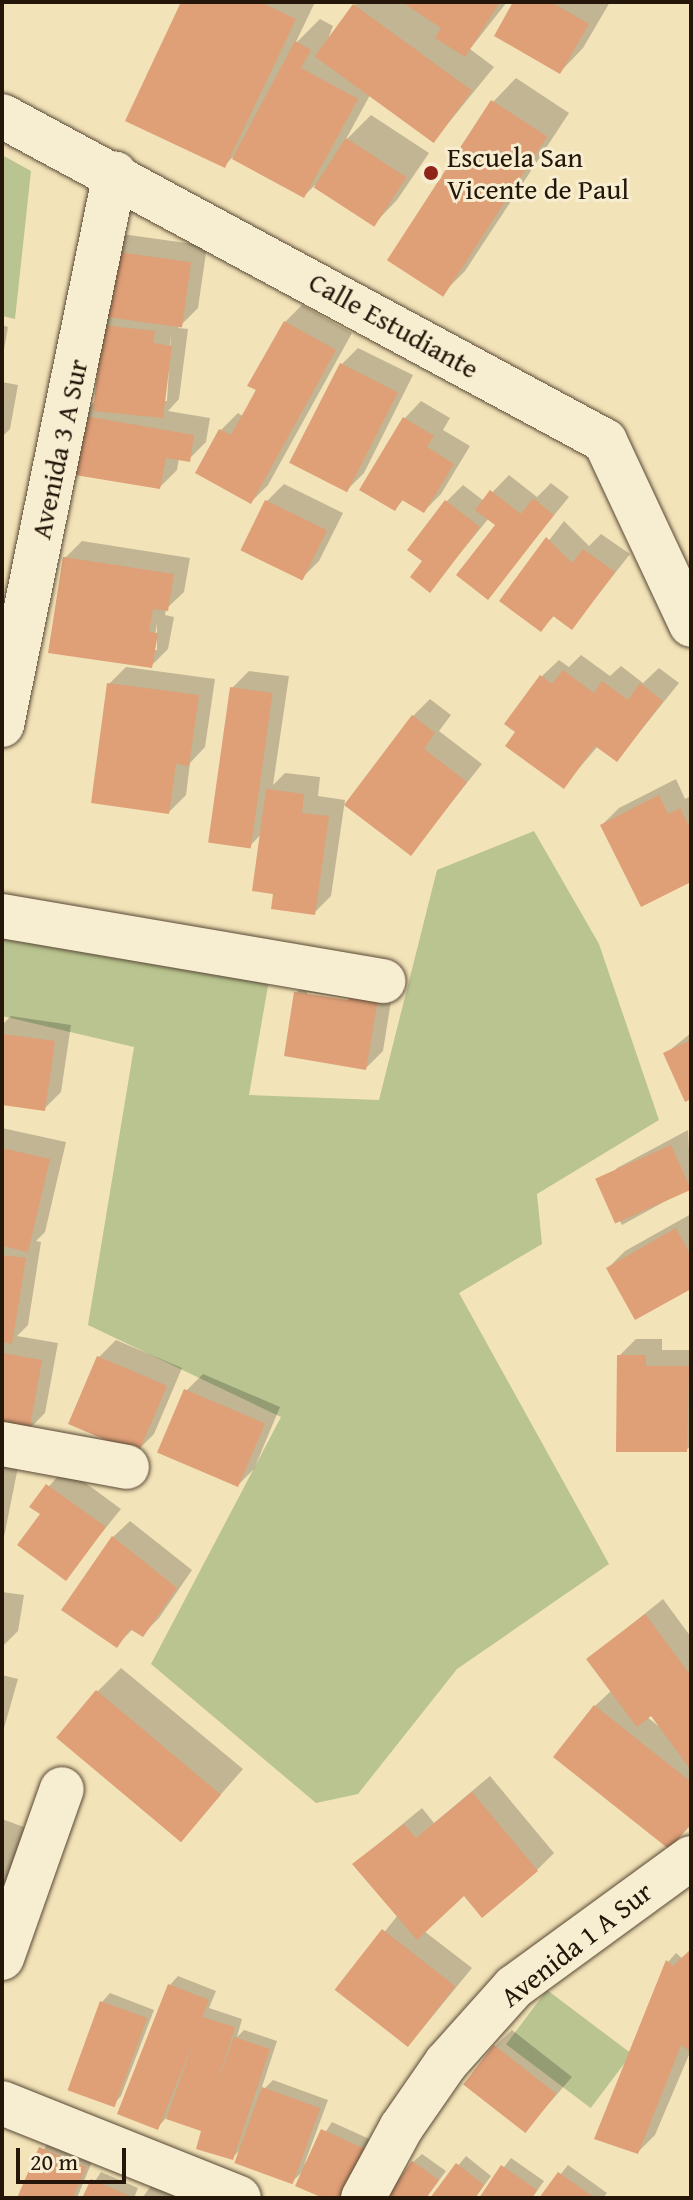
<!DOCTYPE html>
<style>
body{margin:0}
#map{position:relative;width:693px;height:2200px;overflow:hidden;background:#f3e3b8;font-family:"Gentium Book Plus",serif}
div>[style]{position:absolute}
.green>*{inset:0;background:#b9c490;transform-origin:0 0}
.shadow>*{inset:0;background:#0003}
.building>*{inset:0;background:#df9f77;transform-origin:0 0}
.roads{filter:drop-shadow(0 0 2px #584935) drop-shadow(0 0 2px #584935)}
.minor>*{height:44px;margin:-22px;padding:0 22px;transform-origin:22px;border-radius:22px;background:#f7edd1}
.dots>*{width:22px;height:22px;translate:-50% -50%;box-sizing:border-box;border:4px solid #f7edd1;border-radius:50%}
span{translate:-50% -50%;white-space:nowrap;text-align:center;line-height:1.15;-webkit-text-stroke:6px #f7edd1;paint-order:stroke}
.poi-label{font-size:28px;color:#241609}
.left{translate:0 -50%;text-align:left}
.street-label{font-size:28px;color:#241609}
.frame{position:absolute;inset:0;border:4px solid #241609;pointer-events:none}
.scale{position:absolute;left:16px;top:2148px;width:110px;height:36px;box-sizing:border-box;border:4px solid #241609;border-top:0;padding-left:10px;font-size:24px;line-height:28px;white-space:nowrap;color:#241609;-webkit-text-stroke:6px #f7edd1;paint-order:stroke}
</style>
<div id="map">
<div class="green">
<div style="clip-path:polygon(2px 155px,31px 171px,15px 319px,2px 316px)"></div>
<div style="clip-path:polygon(534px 831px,599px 944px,659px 1120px,537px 1194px,542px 1244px,459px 1293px,609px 1564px,457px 1669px,358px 1794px,316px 1803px,151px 1664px,281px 1417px,88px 1325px,134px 1047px,2px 1016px,2px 931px,269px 980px,249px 1095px,379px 1100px,437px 870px)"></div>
<div style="left:547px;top:1990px;width:106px;height:68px;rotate:37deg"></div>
</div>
<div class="shadow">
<div style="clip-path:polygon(183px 2px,315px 2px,295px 44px,320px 19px,333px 26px,327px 42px,357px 2px,507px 2px,470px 49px,494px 67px,433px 142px,370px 95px,345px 141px,371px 115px,429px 153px,397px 200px,374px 224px,315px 185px,304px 196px,233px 157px,225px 165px)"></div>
<div style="clip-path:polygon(516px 2px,610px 2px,583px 48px,560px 72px)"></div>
<div style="clip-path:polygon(516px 78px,569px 113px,465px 271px,441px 295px,493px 102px)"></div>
<div style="clip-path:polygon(evenodd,122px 234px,207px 246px,198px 308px,178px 328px,188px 329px,179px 399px,168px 411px,210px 418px,206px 442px,189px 459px,179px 458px,177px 470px,160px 487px,81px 416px,96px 400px,100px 366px,89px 364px,122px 234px,171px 335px,167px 401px,163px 401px,171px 335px)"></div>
<div style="clip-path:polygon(302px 305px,352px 333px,268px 485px,251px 502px,221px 430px,238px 413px,244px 417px,285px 322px)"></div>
<div style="clip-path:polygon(2px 325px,8px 327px,2px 361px)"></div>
<div style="clip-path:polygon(358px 348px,413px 375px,364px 473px,347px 490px,341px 365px)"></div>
<div style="clip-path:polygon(2px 382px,18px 385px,10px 429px,2px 437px)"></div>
<div style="clip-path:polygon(421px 401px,450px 418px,443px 430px,470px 446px,441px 494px,424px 511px,404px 499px,395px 509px,405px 418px)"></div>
<div style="clip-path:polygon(509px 475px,537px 497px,551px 483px,569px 497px,487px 597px,497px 525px,489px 518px,430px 590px,425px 561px,446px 502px,463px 485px,484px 501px)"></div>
<div style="clip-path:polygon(284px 484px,343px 513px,319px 561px,302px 578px,243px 549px,267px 501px)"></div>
<div style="clip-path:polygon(564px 521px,589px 546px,601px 534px,630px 554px,572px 628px,555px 615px,541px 629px,502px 601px)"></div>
<div style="clip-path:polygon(evenodd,82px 541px,190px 558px,184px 592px,166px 609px,165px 615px,174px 617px,168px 649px,151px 666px,65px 558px,82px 541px,157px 623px,157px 650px,153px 650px,157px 623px)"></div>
<div style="clip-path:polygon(581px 655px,610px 676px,621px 666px,643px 683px,659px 668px,679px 683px,617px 760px,598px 746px,563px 787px,518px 732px,542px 676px,559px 660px,569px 667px)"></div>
<div style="clip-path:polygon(126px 667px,215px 679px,205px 747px,190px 763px,186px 795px,169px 812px,109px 684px)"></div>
<div style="clip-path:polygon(249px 671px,289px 676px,273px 785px,285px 773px,320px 777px,318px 796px,345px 800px,331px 896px,314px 913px,275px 892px,262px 833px,250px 846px,232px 688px)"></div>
<div style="clip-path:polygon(430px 699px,451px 715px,439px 731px,482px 764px,411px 853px,413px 716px)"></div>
<div style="clip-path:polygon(676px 779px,685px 799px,691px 796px,691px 880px,602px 825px,619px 808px)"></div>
<div style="clip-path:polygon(evenodd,313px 976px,395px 976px,383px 1051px,366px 1068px,296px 993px,313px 976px,307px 992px,358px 1000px,357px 1004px,307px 996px,307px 992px)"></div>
<div style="clip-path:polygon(11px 1016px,71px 1025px,61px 1092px,44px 1109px,2px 1103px,2px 1025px)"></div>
<div style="clip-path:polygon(691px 1033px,691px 1097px,665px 1054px)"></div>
<div style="clip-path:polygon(2px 1128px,66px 1142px,45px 1232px,36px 1241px,41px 1242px,28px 1325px,17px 1336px,58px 1343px,45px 1413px,28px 1430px,2px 1426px)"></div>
<div style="clip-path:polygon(688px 1130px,691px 1187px,622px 1225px,601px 1185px,617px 1168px)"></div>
<div style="clip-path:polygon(691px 1214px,691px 1286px,608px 1268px,625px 1251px)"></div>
<div style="clip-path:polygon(636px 1339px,662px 1339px,662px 1350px,691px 1350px,691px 1446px,686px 1450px,619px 1356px)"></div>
<div style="clip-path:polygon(116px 1340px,182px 1368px,154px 1434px,137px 1451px,99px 1357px)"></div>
<div style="clip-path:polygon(203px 1374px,280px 1407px,254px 1469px,237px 1486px,186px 1391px)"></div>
<div style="clip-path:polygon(2px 1449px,21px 1452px,2px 1547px)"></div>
<div style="clip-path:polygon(65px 1468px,121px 1509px,65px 1578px,42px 1514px,32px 1506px)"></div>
<div style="clip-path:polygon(130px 1521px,192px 1570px,159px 1618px,143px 1634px,134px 1628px,116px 1646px,113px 1537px)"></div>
<div style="clip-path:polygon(2px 1592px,24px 1595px,18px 1631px,2px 1647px)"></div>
<div style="clip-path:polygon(evenodd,663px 1599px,691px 1637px,691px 1825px,670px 1847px,595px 1706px,612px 1690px,589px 1659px,663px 1599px,652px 1713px,661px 1728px,647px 1717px,652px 1713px)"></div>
<div style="clip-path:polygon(121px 1668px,243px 1769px,182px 1839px,97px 1692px)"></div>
<div style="clip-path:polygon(2px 1675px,18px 1679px,2px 1735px)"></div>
<div style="clip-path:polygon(490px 1776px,554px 1853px,537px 1870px,464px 1893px,424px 1931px,472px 1968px,409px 2045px,338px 1990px,398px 1915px,354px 1864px,422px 1808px,434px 1823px)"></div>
<div style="clip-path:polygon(2px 1819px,32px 1830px,2px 1908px)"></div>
<div style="clip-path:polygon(691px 1952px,691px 2050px,655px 2135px,638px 2152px,641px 2025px,668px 1962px,676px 1953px,683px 1959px)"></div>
<div style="clip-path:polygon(178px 1976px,216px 1991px,209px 2008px,242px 2019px,237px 2037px,244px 2030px,277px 2041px,260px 2093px,273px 2080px,328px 2100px,304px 2165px,332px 2122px,376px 2142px,328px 2198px,304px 2170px,292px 2182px,242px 2148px,232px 2158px,203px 2129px,167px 2117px,157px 2128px,170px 1985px)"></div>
<div style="clip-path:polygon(110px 1993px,154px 2010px,121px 2096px,113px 2105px,69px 2089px,102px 2002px)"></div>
<div style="clip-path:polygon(512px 2030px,572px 2077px,526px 2130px,495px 2046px)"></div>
<div style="clip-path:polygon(49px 2140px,93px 2159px,77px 2198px,19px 2198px)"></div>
<div style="clip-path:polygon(422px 2154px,446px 2171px,426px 2198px,413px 2162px)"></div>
<div style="clip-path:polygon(466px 2156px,491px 2176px,475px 2198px,432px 2198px)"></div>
<div style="clip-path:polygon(511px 2158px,544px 2181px,532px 2198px,481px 2198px)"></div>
<div style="clip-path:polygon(568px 2165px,607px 2193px,603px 2198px,542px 2198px)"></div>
<div style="clip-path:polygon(101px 2172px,138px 2188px,134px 2198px,84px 2198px)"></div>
<div style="clip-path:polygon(154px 2182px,185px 2198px,142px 2198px)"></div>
</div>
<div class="building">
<div style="clip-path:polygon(181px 2px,260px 2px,296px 19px,225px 168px,125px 121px)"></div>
<div style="clip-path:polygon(402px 2px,500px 2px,465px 57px,435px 38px,441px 28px)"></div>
<div style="clip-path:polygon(513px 2px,551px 2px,589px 24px,560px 74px,494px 36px)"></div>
<div style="left:353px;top:4px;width:147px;height:65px;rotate:36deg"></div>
<div style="clip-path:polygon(295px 41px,311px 50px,301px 68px,358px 99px,304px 198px,232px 159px)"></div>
<div style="left:491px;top:100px;width:67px;height:191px;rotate:33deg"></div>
<div style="left:346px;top:138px;width:72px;height:59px;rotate:33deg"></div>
<div style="left:104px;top:250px;width:88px;height:66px;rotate:8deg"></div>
<div style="clip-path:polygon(284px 321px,336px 350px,251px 504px,195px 473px,219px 429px,231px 435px,256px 390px,247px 386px)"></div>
<div style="clip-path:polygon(92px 324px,155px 331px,153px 343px,172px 346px,163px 418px,93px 411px,98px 367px,87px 366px)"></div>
<div style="left:340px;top:363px;width:65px;height:112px;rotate:27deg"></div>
<div style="clip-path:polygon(79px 415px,194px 435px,190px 462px,166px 458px,160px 489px,69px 474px)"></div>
<div style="clip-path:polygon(403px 417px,434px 436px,427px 447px,454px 464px,424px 513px,402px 500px,395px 511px,359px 490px)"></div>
<div style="clip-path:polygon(490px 490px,521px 514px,533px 498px,554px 515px,488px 600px,456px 575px,495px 525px,475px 510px)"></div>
<div style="left:265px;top:500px;width:69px;height:56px;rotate:26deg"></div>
<div style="clip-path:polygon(445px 500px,480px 527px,430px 593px,410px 577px,422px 561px,407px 550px)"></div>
<div style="clip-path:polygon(546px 537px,572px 563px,583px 549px,615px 572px,572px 630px,553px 616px,541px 632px,499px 601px)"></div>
<div style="clip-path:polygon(63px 557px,174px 574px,168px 611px,153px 609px,149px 632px,158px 633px,152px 668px,48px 653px)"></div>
<div style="clip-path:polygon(563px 670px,594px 693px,602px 681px,628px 700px,640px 683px,663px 701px,617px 762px,595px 746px,564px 789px,505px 746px,515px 732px,504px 724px,540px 675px,552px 684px)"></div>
<div style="clip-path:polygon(107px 683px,199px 695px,189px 766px,176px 764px,169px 814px,91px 803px)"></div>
<div style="left:230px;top:687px;width:43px;height:157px;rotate:8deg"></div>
<div style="clip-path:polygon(412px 715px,435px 733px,424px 749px,467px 782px,411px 856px,344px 805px)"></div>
<div style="clip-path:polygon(266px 789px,304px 794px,302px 813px,329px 816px,315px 915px,271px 909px,273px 894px,252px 891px)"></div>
<div style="clip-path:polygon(659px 795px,668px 814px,680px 808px,691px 830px,691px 882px,641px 907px,600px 825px)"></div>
<div style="clip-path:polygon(350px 988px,379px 993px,366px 1070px,284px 1056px,294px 992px,348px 1000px)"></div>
<div style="clip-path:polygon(2px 1034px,55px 1041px,45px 1111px,2px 1105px)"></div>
<div style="clip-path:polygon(691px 1040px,691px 1099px,685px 1102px,663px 1053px)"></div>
<div style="left:671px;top:1145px;width:49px;height:83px;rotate:66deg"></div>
<div style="clip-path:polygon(2px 1148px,50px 1159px,28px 1252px,2px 1246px)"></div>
<div style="clip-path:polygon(676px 1228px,691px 1256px,691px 1289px,635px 1320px,606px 1268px)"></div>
<div style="clip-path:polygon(2px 1255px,26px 1258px,12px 1344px,2px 1342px)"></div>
<div style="clip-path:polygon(2px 1353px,42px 1360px,29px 1432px,2px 1428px)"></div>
<div style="clip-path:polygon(617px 1355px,646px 1355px,646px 1366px,689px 1366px,687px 1452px,616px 1452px)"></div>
<div style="left:97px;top:1356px;width:76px;height:74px;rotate:23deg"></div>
<div style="left:184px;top:1389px;width:88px;height:69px;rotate:23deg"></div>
<div style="clip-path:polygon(46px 1484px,106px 1527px,66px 1581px,17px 1545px,40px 1514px,29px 1507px)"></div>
<div style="clip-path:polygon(112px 1536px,177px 1588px,143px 1637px,130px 1629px,117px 1648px,61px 1610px)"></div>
<div style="clip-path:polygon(645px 1614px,691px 1676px,691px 1770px,651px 1716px,637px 1727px,586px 1659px)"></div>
<div style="left:96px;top:1690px;width:163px;height:62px;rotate:40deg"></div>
<div style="clip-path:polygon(594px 1705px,691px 1782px,691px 1823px,670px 1850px,553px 1757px)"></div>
<div style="clip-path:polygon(472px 1792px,538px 1871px,482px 1918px,464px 1896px,417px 1940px,352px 1864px,404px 1824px,416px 1838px)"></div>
<div style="left:382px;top:1929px;width:93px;height:77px;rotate:38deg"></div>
<div style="clip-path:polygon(691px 1949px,691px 2052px,681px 2045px,638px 2154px,594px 2139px,666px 1960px,673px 1966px)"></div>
<div style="clip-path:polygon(168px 1984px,209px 2000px,202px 2017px,235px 2027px,216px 2085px,234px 2037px,270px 2049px,233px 2160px,196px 2149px,201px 2131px,166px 2119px,195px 2038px,158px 2130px,117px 2114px)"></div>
<div style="left:100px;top:2001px;width:50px;height:95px;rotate:20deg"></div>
<div style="left:494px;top:2045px;width:79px;height:50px;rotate:38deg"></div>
<div style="left:262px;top:2087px;width:62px;height:81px;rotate:20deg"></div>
<div style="clip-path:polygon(321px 2129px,369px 2151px,347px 2198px,323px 2198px,295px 2186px)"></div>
<div style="clip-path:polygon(39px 2147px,86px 2167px,73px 2198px,17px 2198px)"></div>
<div style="clip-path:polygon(412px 2161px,439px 2180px,426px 2198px,385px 2198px)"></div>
<div style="clip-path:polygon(456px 2163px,484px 2185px,475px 2198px,430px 2198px)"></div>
<div style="clip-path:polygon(501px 2165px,537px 2190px,532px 2198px,479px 2198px)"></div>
<div style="clip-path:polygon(558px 2172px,595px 2198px,539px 2198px)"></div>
<div style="clip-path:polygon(91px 2179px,134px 2198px,82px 2198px)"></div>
</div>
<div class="roads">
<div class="minor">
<div style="left:2px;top:116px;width:685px;rotate:28.32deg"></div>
<div style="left:605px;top:441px;width:203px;rotate:64.9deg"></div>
<div style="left:2px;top:725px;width:563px;rotate:-78.43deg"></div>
<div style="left:2px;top:916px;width:387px;rotate:9.7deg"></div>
<div style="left:2px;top:1444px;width:127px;rotate:10.4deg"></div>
<div style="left:2px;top:1958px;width:179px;rotate:-70.5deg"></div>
<div style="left:2px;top:2103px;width:255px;rotate:21.8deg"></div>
<div style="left:363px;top:2198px;width:80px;rotate:-61.5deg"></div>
<div style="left:401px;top:2128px;width:79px;rotate:-55.3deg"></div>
<div style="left:446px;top:2063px;width:102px;rotate:-48.2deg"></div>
<div style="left:514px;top:1987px;width:219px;rotate:-36.1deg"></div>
</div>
</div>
<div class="dots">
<div style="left:431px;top:173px;background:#8f2418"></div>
</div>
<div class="poi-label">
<span class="left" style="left:447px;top:173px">Escuela San<br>Vicente de Paul</span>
</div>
<div class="street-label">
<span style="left:394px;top:325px;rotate:29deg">Calle Estudiante</span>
<span style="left:59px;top:449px;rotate:-78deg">Avenida 3 A Sur</span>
<span style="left:576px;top:1944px;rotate:-38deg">Avenida 1 A Sur</span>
</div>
<div class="frame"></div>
<div class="scale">20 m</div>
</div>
